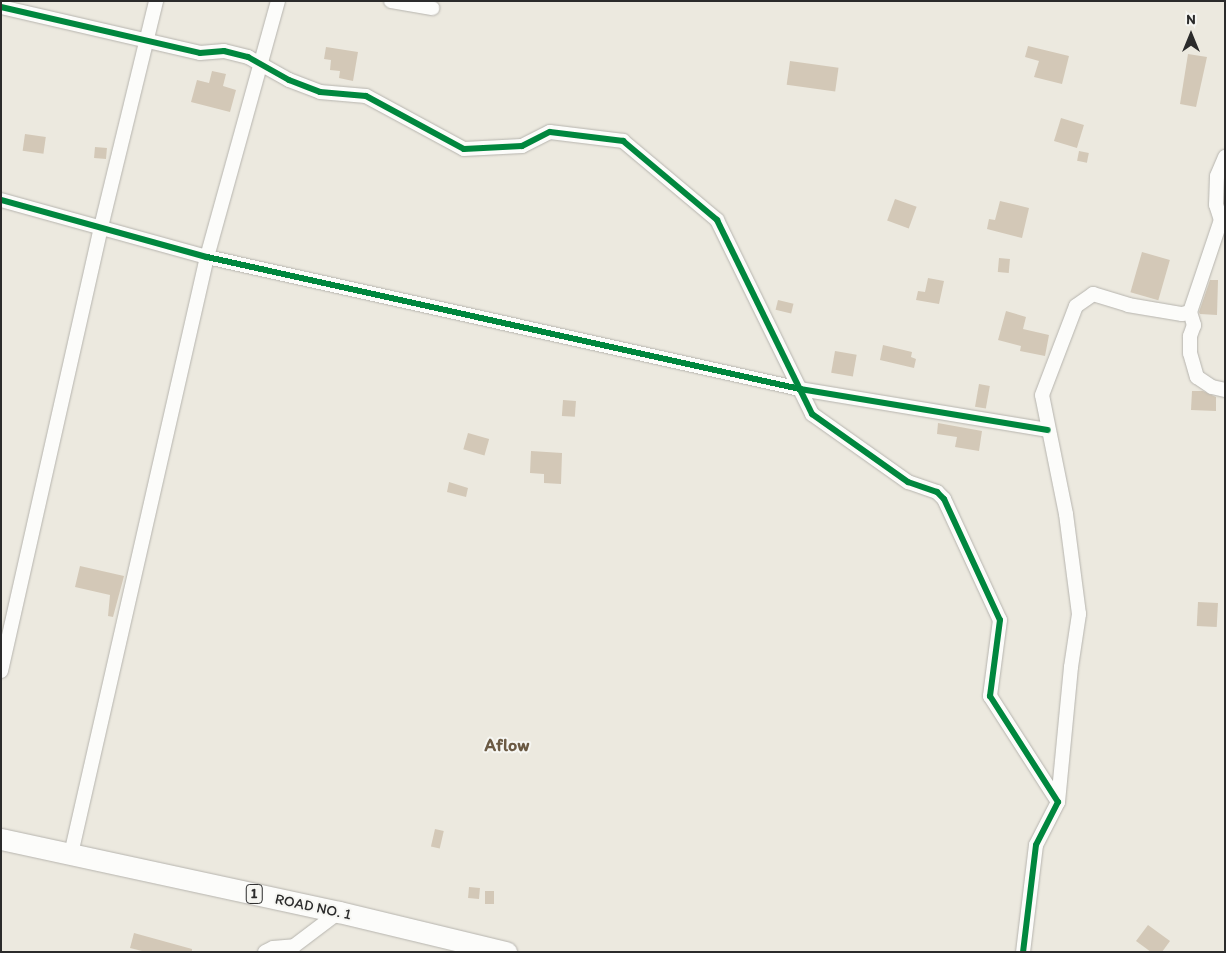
<!DOCTYPE html>
<style>
body{margin:0}
#map{position:relative;width:1226px;height:953px;overflow:hidden;background:#ece9df;font-family:Itim,sans-serif}
div>[style]{position:absolute}
.building>*{inset:0;background:#d3c8b7;transform-origin:0 0}
.roads{filter:drop-shadow(0 0 1px #b6b4ae) drop-shadow(0 0 1px #b6b4ae)}
.minor>*{height:14px;margin:-7px;padding:0 7px;transform-origin:7px;border-radius:7px;background:#fcfcfa}
.highway>*{height:21px;margin:-10.5px;padding:0 10.5px;transform-origin:10.5px;border-radius:10.5px;background:#fcfcfa}
.cycleway>*{height:6px;margin:-3px;padding:0 3px;transform-origin:3px;border-radius:3px;background:#00873e}
span{translate:-50% -50%;white-space:nowrap;text-align:center;line-height:1.15;-webkit-text-stroke:4px #f6f6f2;paint-order:stroke}
.shield-label span{padding:1px 4px;background:#f6f6f2;border:1px solid;border-radius:4px;-webkit-text-stroke-width:0}
.shield-label{font-size:14px;color:#2b2b2b;font-weight:700}
.street-label{font-size:15px;color:#2b2b2b}
.quarter-label{font-size:18px;color:#6b5a44;font-weight:700}
.frame{position:absolute;inset:0;border:2px solid #2b2b2b;pointer-events:none}
.north{position:absolute;left:1166px;top:10px;width:50px;height:50px;-webkit-text-stroke:4px #f6f6f2;paint-order:stroke;rotate:0deg;font-size:14px;font-weight:700;line-height:20px;text-align:center;color:#2b2b2b}
.north::after{content:'';display:block;margin:auto;width:18px;height:22px;background:#2b2b2b;clip-path:polygon(50% 0,100% 100%,50% 72%,0 100%)}
</style>
<div id="map">
<div class="building">
<div style="clip-path:polygon(1028px 46px,1069px 56px,1062px 84px,1034px 77px,1039px 61px,1025px 57px)"></div>
<div style="clip-path:polygon(326px 47px,358px 52px,353px 81px,339px 78px,340px 71px,330px 70px,331px 60px,324px 59px)"></div>
<div style="clip-path:polygon(1188px 54px,1207px 57px,1196px 107px,1180px 104px)"></div>
<div style="left:790px;top:61px;width:49px;height:24px;rotate:8deg"></div>
<div style="clip-path:polygon(212px 71px,226px 74px,223px 86px,236px 90px,230px 112px,191px 102px,197px 80px,209px 83px)"></div>
<div style="left:1061px;top:118px;width:24px;height:24px;rotate:17deg"></div>
<div style="left:25px;top:134px;width:21px;height:17px;rotate:8deg"></div>
<div style="left:95px;top:147px;width:12px;height:11px;rotate:5deg"></div>
<div style="left:1079px;top:151px;width:10px;height:10px;rotate:11deg"></div>
<div style="left:895px;top:199px;width:23px;height:23px;rotate:20deg"></div>
<div style="clip-path:polygon(1000px 201px,1029px 208px,1022px 238px,987px 229px,989px 219px,995px 220px)"></div>
<div style="left:1142px;top:252px;width:29px;height:42px;rotate:16deg"></div>
<div style="left:999px;top:258px;width:11px;height:14px;rotate:5deg"></div>
<div style="clip-path:polygon(928px 278px,944px 281px,939px 304px,916px 300px,918px 291px,925px 292px)"></div>
<div style="clip-path:polygon(1210px 280px,1218px 280px,1217px 315px,1200px 314px,1199px 312px)"></div>
<div style="left:778px;top:300px;width:16px;height:10px;rotate:14deg"></div>
<div style="clip-path:polygon(1006px 311px,1026px 317px,1023px 329px,1049px 335px,1045px 356px,1020px 351px,1021px 346px,998px 340px)"></div>
<div style="clip-path:polygon(883px 345px,912px 352px,911px 357px,916px 359px,914px 368px,880px 360px)"></div>
<div style="left:835px;top:351px;width:22px;height:22px;rotate:10deg"></div>
<div style="left:979px;top:384px;width:11px;height:23px;rotate:10deg"></div>
<div style="clip-path:polygon(1192px 391px,1203px 391px,1216px 397px,1216px 411px,1191px 410px)"></div>
<div style="left:563px;top:400px;width:13px;height:16px;rotate:4deg"></div>
<div style="clip-path:polygon(938px 423px,982px 431px,979px 451px,955px 447px,957px 437px,937px 434px)"></div>
<div style="left:468px;top:433px;width:22px;height:17px;rotate:16deg"></div>
<div style="clip-path:polygon(531px 451px,562px 453px,561px 484px,544px 483px,544px 474px,530px 473px)"></div>
<div style="clip-path:polygon(449px 482px,468px 488px,466px 497px,447px 492px)"></div>
<div style="clip-path:polygon(80px 566px,124px 576px,113px 617px,108px 616px,110px 595px,75px 587px)"></div>
<div style="left:1198px;top:602px;width:20px;height:24px;rotate:3deg"></div>
<div style="left:435px;top:829px;width:9px;height:18px;rotate:13deg"></div>
<div style="left:469px;top:887px;width:11px;height:11px;rotate:5deg"></div>
<div style="left:485px;top:891px;width:9px;height:13px"></div>
<div style="clip-path:polygon(1148px 925px,1170px 941px,1162px 952px,1151px 952px,1136px 941px)"></div>
<div style="clip-path:polygon(134px 933px,192px 949px,192px 952px,146px 952px,130px 948px)"></div>
</div>
<div class="roads">
<div class="minor">
<div style="left:391px;top:1px;width:42px;rotate:9.7deg"></div>
<div style="left:1px;top:7px;width:204px;rotate:13deg"></div>
<div style="left:200px;top:53px;width:24px;rotate:-5deg"></div>
<div style="left:224px;top:51px;width:25px;rotate:14deg"></div>
<div style="left:248px;top:57px;width:47px;rotate:29.3deg"></div>
<div style="left:289px;top:80px;width:33px;rotate:21deg"></div>
<div style="left:320px;top:92px;width:46px;rotate:5deg"></div>
<div style="left:366px;top:96px;width:111px;rotate:28.4deg"></div>
<div style="left:464px;top:149px;width:58px;rotate:-3deg"></div>
<div style="left:522px;top:146px;width:31px;rotate:-27deg"></div>
<div style="left:550px;top:132px;width:74px;rotate:7deg"></div>
<div style="left:623px;top:141px;width:123px;rotate:40deg"></div>
<div style="left:717px;top:220px;width:216px;rotate:63.9deg"></div>
<div style="left:812px;top:414px;width:118px;rotate:35.3deg"></div>
<div style="left:908px;top:482px;width:31px;rotate:19deg"></div>
<div style="left:937px;top:492px;width:10px;rotate:45deg"></div>
<div style="left:944px;top:499px;width:133px;rotate:65.2deg"></div>
<div style="left:1000px;top:620px;width:77px;rotate:97.5deg"></div>
<div style="left:990px;top:696px;width:126px;rotate:57.3deg"></div>
<div style="left:1058px;top:802px;width:48px;rotate:117.1deg"></div>
<div style="left:1036px;top:845px;width:108px;rotate:96.9deg"></div>
<div style="left:1px;top:200px;width:214px;rotate:15.5deg"></div>
<div style="left:207px;top:257px;width:608px;rotate:12.55deg"></div>
<div style="left:800px;top:389px;width:251px;rotate:9.4deg"></div>
<div style="left:1190px;top:312px;width:14px;rotate:73deg"></div>
<div style="left:1194px;top:325px;width:12px;rotate:110deg"></div>
<div style="left:1190px;top:336px;width:17px;rotate:90deg"></div>
<div style="left:1190px;top:353px;width:25px;rotate:74deg"></div>
<div style="left:1197px;top:377px;width:18px;rotate:34deg"></div>
<div style="left:1212px;top:387px;width:13px;rotate:13deg"></div>
<div style="left:1px;top:671px;width:455px;rotate:-77.3deg"></div>
<div style="left:101px;top:227px;width:233px;rotate:-76.3deg"></div>
<div style="left:1058px;top:802px;width:136px;rotate:-84.5deg"></div>
<div style="left:1071px;top:667px;width:54px;rotate:-81.4deg"></div>
<div style="left:1079px;top:614px;width:101px;rotate:-97.4deg"></div>
<div style="left:1066px;top:514px;width:121px;rotate:-101.4deg"></div>
<div style="left:1042px;top:395px;width:95px;rotate:-69.1deg"></div>
<div style="left:1076px;top:306px;width:21px;rotate:-35deg"></div>
<div style="left:1093px;top:294px;width:37px;rotate:17deg"></div>
<div style="left:1128px;top:305px;width:55px;rotate:9.5deg"></div>
<div style="left:1182px;top:314px;width:8px;rotate:-14deg"></div>
<div style="left:1190px;top:312px;width:97px;rotate:-71.4deg"></div>
<div style="left:1221px;top:220px;width:16px;rotate:-108deg"></div>
<div style="left:1216px;top:205px;width:29px;rotate:-88deg"></div>
<div style="left:1217px;top:176px;width:21px;rotate:-67deg"></div>
<div style="left:71px;top:854px;width:612px;rotate:-77.17deg"></div>
<div style="left:207px;top:257px;width:266px;rotate:-74.5deg"></div>
<div style="left:265px;top:952px;width:9px;rotate:-27deg"></div>
<div style="left:273px;top:948px;width:21px;rotate:-5deg"></div>
<div style="left:294px;top:946px;width:56px;rotate:-37.1deg"></div>
</div>
<div class="highway">
<div style="left:1px;top:839px;width:346px;rotate:12.2deg"></div>
<div style="left:339px;top:912px;width:172px;rotate:13.5deg"></div>
</div>
</div>
<div class="cycleway">
<div style="left:1px;top:7px;width:204px;rotate:13deg"></div>
<div style="left:200px;top:53px;width:24px;rotate:-5deg"></div>
<div style="left:224px;top:51px;width:25px;rotate:14deg"></div>
<div style="left:248px;top:57px;width:47px;rotate:29.3deg"></div>
<div style="left:289px;top:80px;width:33px;rotate:21deg"></div>
<div style="left:320px;top:92px;width:46px;rotate:5deg"></div>
<div style="left:366px;top:96px;width:111px;rotate:28.4deg"></div>
<div style="left:464px;top:149px;width:58px;rotate:-3deg"></div>
<div style="left:522px;top:146px;width:31px;rotate:-27deg"></div>
<div style="left:550px;top:132px;width:74px;rotate:7deg"></div>
<div style="left:623px;top:141px;width:123px;rotate:40deg"></div>
<div style="left:717px;top:220px;width:216px;rotate:63.9deg"></div>
<div style="left:812px;top:414px;width:118px;rotate:35.3deg"></div>
<div style="left:908px;top:482px;width:31px;rotate:19deg"></div>
<div style="left:937px;top:492px;width:10px;rotate:45deg"></div>
<div style="left:944px;top:499px;width:133px;rotate:65.2deg"></div>
<div style="left:1000px;top:620px;width:77px;rotate:97.5deg"></div>
<div style="left:990px;top:696px;width:126px;rotate:57.3deg"></div>
<div style="left:1058px;top:802px;width:48px;rotate:117.1deg"></div>
<div style="left:1036px;top:845px;width:108px;rotate:96.9deg"></div>
<div style="left:1px;top:200px;width:214px;rotate:15.5deg"></div>
<div style="left:207px;top:257px;width:608px;rotate:12.55deg"></div>
<div style="left:800px;top:389px;width:251px;rotate:9.4deg"></div>
</div>
<div class="shield-label">
<span style="left:254px;top:894px">1</span>
</div>
<div class="street-label">
<span style="left:313px;top:907px;rotate:12deg">ROAD NO. 1</span>
</div>
<div class="quarter-label">
<span style="left:507px;top:745px">Aflow</span>
</div>
<div class="frame"></div>
<div class="north">N</div>
</div>
